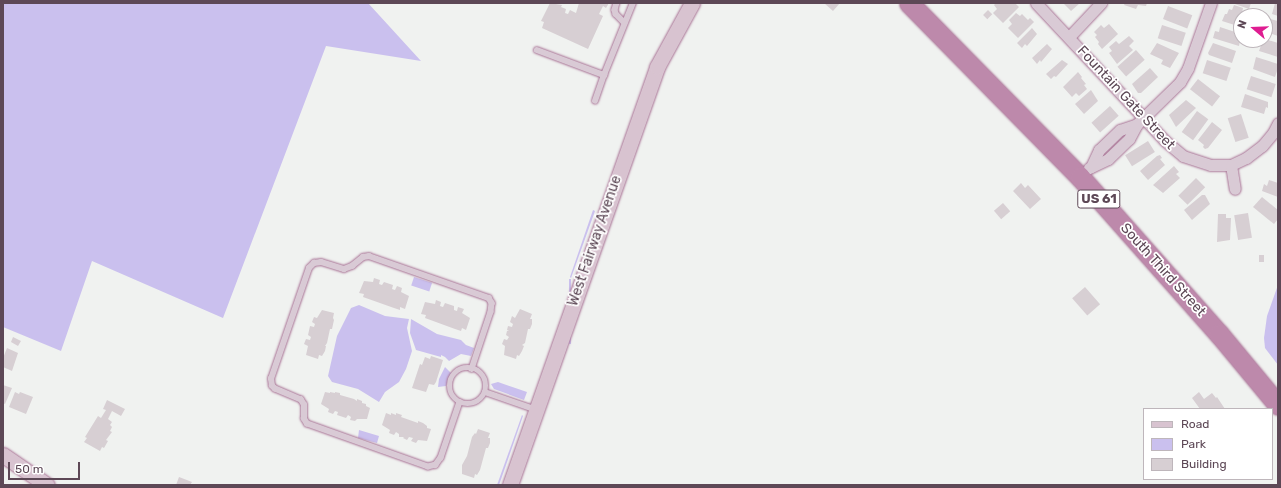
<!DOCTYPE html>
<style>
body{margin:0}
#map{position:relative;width:1281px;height:488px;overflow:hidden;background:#f0f2f0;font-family:Rubik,sans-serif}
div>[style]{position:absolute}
.green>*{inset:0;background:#cac0ee;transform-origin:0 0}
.building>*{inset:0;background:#d7cfd3;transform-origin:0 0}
.roads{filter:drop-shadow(0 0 1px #a97496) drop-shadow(0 0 1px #a97496)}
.lane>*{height:5.5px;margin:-2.75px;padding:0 2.75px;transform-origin:2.75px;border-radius:2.75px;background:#d9cad5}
.lane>.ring{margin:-2.75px;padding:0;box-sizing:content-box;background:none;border:5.5px solid #d9cad5;border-radius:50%}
.street>*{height:11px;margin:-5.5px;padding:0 5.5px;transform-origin:5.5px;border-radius:5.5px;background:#d9cad5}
.secondary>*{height:15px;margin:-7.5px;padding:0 7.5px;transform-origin:7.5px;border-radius:7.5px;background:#d8c3d0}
.highway>*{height:19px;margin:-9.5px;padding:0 9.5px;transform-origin:9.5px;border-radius:9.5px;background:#bd89ab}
span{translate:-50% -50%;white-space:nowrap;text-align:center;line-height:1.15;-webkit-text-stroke:3.5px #fff;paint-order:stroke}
.shield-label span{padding:1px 3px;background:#fff;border:1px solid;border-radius:3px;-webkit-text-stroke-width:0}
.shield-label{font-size:13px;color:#5d4856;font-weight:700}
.street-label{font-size:14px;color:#5d4856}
.frame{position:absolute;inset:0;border:4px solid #5d4856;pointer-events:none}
.legend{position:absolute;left:1143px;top:408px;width:130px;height:72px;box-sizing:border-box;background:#fff;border:1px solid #beb6bb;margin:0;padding:5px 7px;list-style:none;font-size:12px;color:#5d4856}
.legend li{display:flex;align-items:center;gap:8px;height:20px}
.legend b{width:20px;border:1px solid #beb6bb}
.north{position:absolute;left:1233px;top:8px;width:40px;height:40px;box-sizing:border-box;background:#fff;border:1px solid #beb6bb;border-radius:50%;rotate:289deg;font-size:11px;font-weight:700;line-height:16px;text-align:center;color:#5d4856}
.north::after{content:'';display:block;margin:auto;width:14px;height:18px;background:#df1d91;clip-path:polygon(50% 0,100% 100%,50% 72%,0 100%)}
.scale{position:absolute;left:8px;top:462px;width:72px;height:18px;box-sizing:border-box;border:2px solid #5d4856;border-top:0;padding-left:5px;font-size:12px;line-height:14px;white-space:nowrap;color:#5d4856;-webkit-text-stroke:3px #fff;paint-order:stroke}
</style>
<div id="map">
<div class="green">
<div style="clip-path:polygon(3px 3px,368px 3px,421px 61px,326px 46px,223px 318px,92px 261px,61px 351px,3px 327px)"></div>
<div style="clip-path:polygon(593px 210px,595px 211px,571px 278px,570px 277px)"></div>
<div style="left:414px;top:277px;width:19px;height:9px;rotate:18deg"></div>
<div style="left:569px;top:279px;width:2px;height:65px"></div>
<div style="clip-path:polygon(1278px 285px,1278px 365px,1265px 348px,1264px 338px,1267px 316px)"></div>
<div style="clip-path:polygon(359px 305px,385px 316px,409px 319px,407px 328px,412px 351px,406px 369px,399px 382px,385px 392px,379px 402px,358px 389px,332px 382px,328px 376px,337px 336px,351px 308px)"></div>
<div style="clip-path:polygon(411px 319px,437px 334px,461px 340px,466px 345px,474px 348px,471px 356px,461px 354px,449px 361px,445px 357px,441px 355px,441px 357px,416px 350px,410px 333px)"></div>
<div style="clip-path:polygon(445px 367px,451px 373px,446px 386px,438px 387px,439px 379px)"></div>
<div style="clip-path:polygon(498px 382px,527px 392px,524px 400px,494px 389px,491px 384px)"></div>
<div style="clip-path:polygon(522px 415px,523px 416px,499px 485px,497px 485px)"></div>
<div style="clip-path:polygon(359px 430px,379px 436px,377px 443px,358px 438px)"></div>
</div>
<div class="building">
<div style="clip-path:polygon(550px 3px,562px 5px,561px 7px,566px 9px,565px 13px,568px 14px,570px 10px,576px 13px,579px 3px,609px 3px,606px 8px,603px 6px,599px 14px,603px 16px,588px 49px,542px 28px,544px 22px,541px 21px)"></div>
<div style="clip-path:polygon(824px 3px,840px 3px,833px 11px)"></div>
<div style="clip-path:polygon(996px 3px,1015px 3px,1019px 7px,1003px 23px,993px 13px,997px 9px,994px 5px)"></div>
<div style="clip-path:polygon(1063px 3px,1080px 3px,1071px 11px)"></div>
<div style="clip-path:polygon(1125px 3px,1147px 3px,1146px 6px,1138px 5px,1136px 9px,1124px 5px)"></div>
<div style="clip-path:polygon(1232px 3px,1251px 3px,1249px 9px)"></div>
<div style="clip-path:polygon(1275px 3px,1278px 3px,1278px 16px,1272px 14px)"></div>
<div style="clip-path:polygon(1234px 5px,1243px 8px,1242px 13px,1250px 16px,1241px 16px,1241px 27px,1222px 21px,1225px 14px,1227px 14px,1229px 9px,1232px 10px)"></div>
<div style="left:1168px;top:6px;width:26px;height:14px;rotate:21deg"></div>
<div style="left:988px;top:10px;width:6px;height:7px;rotate:45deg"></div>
<div style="clip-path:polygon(1016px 13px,1020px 16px,1022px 14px,1028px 20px,1030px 18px,1034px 22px,1018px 38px,1008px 28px,1012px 24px,1009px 20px)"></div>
<div style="clip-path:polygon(1270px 19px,1278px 21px,1278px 36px,1266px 32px)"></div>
<div style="clip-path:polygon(1109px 24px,1118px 34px,1102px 49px,1098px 44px,1099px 42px,1095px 37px,1097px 35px,1094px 32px,1101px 25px,1104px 28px)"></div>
<div style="left:1162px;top:25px;width:25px;height:14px;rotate:18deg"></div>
<div style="clip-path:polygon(1220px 27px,1241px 34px,1239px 46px,1213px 38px,1215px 31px,1219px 32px)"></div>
<div style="clip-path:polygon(1032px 28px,1037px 34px,1027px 46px,1025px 44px,1022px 48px,1017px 43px)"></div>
<div style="clip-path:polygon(1129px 36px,1134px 41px,1129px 46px,1133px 50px,1117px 64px,1109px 53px,1112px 51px,1109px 47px,1116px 41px,1119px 44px)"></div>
<div style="clip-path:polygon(1265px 39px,1278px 43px,1278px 57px,1259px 51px,1263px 40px)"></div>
<div style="clip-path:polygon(1157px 43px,1179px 53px,1170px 68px,1161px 64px,1163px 60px,1150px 54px)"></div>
<div style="clip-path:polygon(1213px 43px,1236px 51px,1232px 63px,1209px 55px,1208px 53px)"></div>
<div style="clip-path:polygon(1047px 44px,1052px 49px,1041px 62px,1040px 60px,1037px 64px,1032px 58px)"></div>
<div style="left:1136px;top:50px;width:13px;height:25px;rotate:48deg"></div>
<div style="clip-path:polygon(1256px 57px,1278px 64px,1278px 72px,1277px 71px,1275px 77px,1253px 69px)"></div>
<div style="clip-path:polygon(1062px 60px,1068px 64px,1056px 77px,1054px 76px,1051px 79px,1046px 74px)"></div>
<div style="left:1207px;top:60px;width:25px;height:14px;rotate:18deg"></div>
<div style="clip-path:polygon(1150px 68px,1158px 77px,1141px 93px,1138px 93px,1132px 84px)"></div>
<div style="clip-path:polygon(1078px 72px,1082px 77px,1081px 78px,1086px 84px,1084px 85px,1087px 89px,1079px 96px,1076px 93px,1072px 97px,1063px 87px)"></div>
<div style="left:1251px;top:76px;width:26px;height:14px;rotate:18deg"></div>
<div style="left:1198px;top:79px;width:28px;height:13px;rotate:38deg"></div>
<div style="clip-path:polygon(1091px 90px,1098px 101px,1084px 114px,1075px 104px)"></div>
<div style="clip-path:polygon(1245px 94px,1268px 102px,1268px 108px,1266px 107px,1264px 114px,1241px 107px)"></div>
<div style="clip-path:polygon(1186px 100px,1196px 108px,1176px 127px,1169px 115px)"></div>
<div style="left:1110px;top:106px;width:13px;height:25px;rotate:48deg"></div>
<div style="left:1197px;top:111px;width:14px;height:26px;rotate:36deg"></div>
<div style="left:1241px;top:114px;width:25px;height:14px;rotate:72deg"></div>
<div style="clip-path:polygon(1212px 122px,1222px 130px,1208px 148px,1205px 149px,1203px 147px,1204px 145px,1198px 140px)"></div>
<div style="left:1148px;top:141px;width:13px;height:27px;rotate:58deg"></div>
<div style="clip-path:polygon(1160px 155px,1162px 158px,1160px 159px,1165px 165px,1148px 180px,1140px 171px,1157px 156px)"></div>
<div style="clip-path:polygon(1174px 166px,1179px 172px,1176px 174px,1180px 178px,1163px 193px,1153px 185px)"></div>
<div style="left:1196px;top:178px;width:13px;height:25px;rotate:45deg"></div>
<div style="clip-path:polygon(1269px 180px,1278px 183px,1278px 197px,1262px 191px,1264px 184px,1267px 186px)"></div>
<div style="clip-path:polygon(1021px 183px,1025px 188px,1028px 185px,1041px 199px,1030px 209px,1013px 191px)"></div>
<div style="clip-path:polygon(1202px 195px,1205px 195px,1210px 204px,1192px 220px,1184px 210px)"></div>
<div style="clip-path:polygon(1262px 197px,1278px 210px,1278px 219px,1274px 224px,1253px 207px)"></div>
<div style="left:1003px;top:203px;width:11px;height:12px;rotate:49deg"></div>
<div style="left:1248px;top:213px;width:25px;height:14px;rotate:81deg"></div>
<div style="clip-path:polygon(1218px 214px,1226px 214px,1226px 218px,1231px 218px,1230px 240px,1217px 242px)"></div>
<div style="left:1259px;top:255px;width:5px;height:7px"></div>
<div style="clip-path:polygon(374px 278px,380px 280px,379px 284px,382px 285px,384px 282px,393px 285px,392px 289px,395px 290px,397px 286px,402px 288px,401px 292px,409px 296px,405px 309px,400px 307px,400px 310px,394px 308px,363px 297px,364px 294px,359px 293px,364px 281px,373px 282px)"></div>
<div style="left:1085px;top:287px;width:23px;height:17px;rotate:49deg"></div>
<div style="clip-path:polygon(436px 300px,441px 302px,440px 306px,443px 307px,445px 303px,454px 306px,454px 310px,457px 311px,458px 307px,464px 309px,462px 313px,470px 318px,466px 330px,462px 328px,461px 331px,455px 329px,425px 318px,426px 315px,421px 314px,425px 302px,435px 304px)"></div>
<div style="clip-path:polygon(520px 309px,532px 314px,530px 319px,532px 319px,532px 324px,530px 329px,528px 329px,525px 343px,522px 345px,524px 346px,522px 351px,519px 356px,517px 355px,516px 359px,504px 355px,505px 346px,502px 344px,504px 339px,507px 340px,509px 337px,506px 335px,507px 331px,509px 331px,507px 330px,508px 326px,512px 327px,513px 324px,510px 322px,512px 316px,515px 318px)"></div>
<div style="clip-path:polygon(322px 310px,334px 313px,333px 318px,334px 320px,332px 329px,330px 329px,327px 343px,325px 346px,326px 346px,325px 351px,322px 356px,319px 355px,318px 359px,306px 355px,308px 346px,304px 344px,306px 339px,310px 340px,311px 337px,308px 335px,310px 326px,314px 327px,315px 324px,312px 322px,314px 317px,317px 318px)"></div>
<div style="clip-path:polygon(13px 337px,21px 341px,18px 346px,11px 342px)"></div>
<div style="clip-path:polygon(7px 348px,18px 353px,12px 371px,3px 367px,3px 358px)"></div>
<div style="clip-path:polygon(431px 356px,443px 360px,436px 382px,434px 385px,429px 384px,426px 392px,412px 388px,420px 364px,422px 365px,425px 357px,430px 359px)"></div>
<div style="clip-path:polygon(3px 385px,12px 388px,5px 404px,3px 403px)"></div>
<div style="clip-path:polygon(15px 392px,19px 394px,20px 392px,33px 397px,26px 414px,9px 407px)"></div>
<div style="clip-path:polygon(325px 392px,330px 393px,330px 392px,335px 393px,335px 392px,340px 393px,340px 395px,354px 399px,357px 401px,357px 399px,362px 401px,362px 403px,366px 404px,366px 406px,370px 408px,367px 419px,357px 419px,355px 421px,350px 420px,351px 417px,348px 415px,346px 418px,337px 415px,338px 412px,335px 411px,333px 414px,328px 412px,329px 409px,321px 404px)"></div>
<div style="clip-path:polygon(1199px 392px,1204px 399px,1212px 393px,1216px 398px,1217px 397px,1225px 409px,1200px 409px,1192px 398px)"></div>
<div style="clip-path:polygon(107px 400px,125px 409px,121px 416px,112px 411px,108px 419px,112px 422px,110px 425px,112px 427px,110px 431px,112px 432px,106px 440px,108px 441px,104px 448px,102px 447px,100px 451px,84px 442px,87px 438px,85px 437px,98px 416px,101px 418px,106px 410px,103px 409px)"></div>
<div style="clip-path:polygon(386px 413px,391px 415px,391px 413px,396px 415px,396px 413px,402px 415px,401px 417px,418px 423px,418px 421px,423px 423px,427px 426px,427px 428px,431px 429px,427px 441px,418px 440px,416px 443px,411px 441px,413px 438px,409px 437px,407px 440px,403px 438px,404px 437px,399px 437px,399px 434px,396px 432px,394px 435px,389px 433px,390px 430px,382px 425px)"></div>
<div style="clip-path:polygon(478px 429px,490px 433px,488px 438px,490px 438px,490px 443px,488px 448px,486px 448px,480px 470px,477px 475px,475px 474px,474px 478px,462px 474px,462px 465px,467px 456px,472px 437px,475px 433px,476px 434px)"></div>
<div style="clip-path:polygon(179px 477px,192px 482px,190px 485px,176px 485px)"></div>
</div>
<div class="roads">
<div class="lane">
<div style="left:617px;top:3px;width:7px;rotate:106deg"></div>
<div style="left:615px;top:10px;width:4px;rotate:76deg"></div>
<div style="left:616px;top:14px;width:11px;rotate:45deg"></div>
<div style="left:537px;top:50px;width:72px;rotate:20.5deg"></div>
<div style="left:604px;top:75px;width:78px;rotate:-68.1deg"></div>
<div style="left:595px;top:101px;width:28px;rotate:-71deg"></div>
<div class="ring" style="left:450px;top:368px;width:30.5px;height:30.5px"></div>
<div style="left:485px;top:392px;width:55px;rotate:19.1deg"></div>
<div style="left:460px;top:402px;width:59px;rotate:108.7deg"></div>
<div style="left:441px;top:458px;width:9px;rotate:126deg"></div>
<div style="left:436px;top:465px;width:8px;rotate:166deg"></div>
<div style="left:428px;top:467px;width:128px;rotate:-160.4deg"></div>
<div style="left:307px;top:424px;width:6px;rotate:-121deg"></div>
<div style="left:304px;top:419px;width:14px;rotate:-90deg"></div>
<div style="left:304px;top:405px;width:6px;rotate:-121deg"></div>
<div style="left:301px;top:400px;width:28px;rotate:-157deg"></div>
<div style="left:275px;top:389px;width:4px;rotate:-135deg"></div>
<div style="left:272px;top:386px;width:7px;rotate:-98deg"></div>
<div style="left:271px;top:379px;width:117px;rotate:-71.1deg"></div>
<div style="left:309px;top:268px;width:7px;rotate:-45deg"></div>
<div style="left:314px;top:263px;width:7px;rotate:-8deg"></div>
<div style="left:321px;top:262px;width:24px;rotate:17deg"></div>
<div style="left:344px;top:269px;width:9px;rotate:-21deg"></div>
<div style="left:352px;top:266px;width:14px;rotate:-39deg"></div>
<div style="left:363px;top:257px;width:6px;rotate:-9deg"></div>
<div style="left:369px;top:256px;width:127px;rotate:19.3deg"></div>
<div style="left:489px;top:298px;width:6px;rotate:59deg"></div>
<div style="left:492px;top:303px;width:9px;rotate:96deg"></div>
<div style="left:491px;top:312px;width:60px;rotate:108.4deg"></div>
</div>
<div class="street">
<div style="left:1036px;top:3px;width:187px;rotate:46.9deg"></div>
<div style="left:1164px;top:140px;width:25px;rotate:40deg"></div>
<div style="left:1183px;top:156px;width:29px;rotate:18deg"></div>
<div style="left:1211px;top:165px;width:20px"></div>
<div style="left:1231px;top:165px;width:17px;rotate:-25deg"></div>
<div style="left:1246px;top:158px;width:20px;rotate:-37deg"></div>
<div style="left:1262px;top:146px;width:17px;rotate:-50deg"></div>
<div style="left:1273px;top:133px;width:11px;rotate:-63deg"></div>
<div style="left:1069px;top:37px;width:47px;rotate:-46.7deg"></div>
<div style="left:1231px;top:165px;width:24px;rotate:81deg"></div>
<div style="left:1091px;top:167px;width:19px;rotate:-65deg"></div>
<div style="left:1099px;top:150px;width:29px;rotate:-44deg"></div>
<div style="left:1120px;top:130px;width:18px;rotate:-19deg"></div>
<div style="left:1137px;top:124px;width:60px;rotate:-44.3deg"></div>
<div style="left:1180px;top:82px;width:16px;rotate:-60deg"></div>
<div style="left:1188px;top:68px;width:69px;rotate:-70.5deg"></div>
<div style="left:1089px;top:168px;width:21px;rotate:-25deg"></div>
<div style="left:1108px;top:159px;width:29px;rotate:-44deg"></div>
<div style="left:1129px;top:139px;width:17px;rotate:-62deg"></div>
</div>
<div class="secondary">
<div style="left:3px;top:455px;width:53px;rotate:34.3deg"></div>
<div style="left:510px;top:485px;width:443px;rotate:-70.6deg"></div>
<div style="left:657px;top:67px;width:73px;rotate:-61.3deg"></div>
</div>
<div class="highway">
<div style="left:909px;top:3px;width:244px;rotate:45.5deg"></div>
<div style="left:1080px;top:177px;width:210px;rotate:48.5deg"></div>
<div style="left:1219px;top:334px;width:92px;rotate:50.3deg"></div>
</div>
</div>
<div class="shield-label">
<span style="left:1099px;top:199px">US 61</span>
</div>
<div class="street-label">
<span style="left:1126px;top:98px;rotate:47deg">Fountain Gate Street</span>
<span style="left:595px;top:241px;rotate:-71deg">West Fairway Avenue</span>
<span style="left:1163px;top:270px;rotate:48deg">South Third Street</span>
</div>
<div class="frame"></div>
<ul class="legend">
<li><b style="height:5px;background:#d8c3d0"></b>Road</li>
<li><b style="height:11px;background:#cac0ee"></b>Park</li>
<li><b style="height:11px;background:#d7cfd3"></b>Building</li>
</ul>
<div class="north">N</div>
<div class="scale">50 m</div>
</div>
